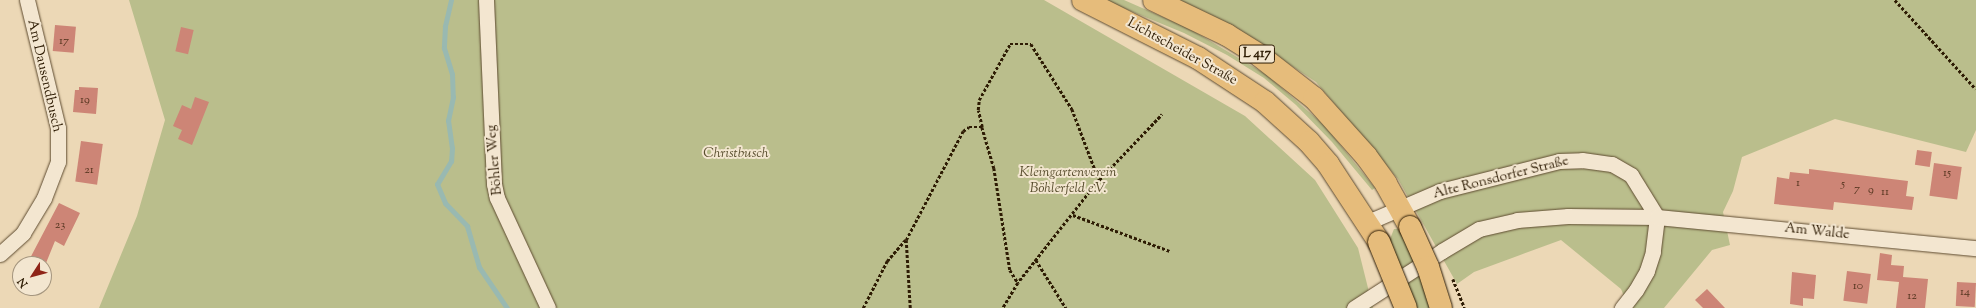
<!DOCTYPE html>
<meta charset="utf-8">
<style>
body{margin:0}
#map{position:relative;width:1976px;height:308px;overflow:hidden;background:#ecd8b6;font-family:"Sorts Mill Goudy",serif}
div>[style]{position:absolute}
.green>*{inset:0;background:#babe8c}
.stream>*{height:5px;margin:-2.5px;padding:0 2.5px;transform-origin:2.5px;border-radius:2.5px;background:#99b9b1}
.building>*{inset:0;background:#cd8576;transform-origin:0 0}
.path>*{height:2.5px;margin-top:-1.25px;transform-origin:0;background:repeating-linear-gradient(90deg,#2e1c04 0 3px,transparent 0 5px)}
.roads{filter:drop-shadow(0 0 1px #5e4b30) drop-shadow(0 0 1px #5e4b30)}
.minor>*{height:15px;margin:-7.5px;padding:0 7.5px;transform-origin:7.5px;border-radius:7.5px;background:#f3e6d0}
.primary>*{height:22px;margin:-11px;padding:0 11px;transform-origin:11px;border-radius:11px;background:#e6bc7b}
.bridges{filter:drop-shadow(0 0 1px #2e1c04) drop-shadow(0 0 1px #2e1c04)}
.primary-bridge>*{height:22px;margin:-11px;padding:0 11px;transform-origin:11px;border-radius:11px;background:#e6bc7b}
span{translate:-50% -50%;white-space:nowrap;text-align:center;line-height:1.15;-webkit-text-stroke:4px #f3e6d0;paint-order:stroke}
.number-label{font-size:12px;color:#563620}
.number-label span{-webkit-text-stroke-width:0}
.shield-label span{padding:1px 3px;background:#f3e6d0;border:1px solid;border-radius:3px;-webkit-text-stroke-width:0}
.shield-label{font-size:13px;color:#2e1c04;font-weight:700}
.street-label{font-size:14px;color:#2e1c04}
.park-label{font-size:14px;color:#584d2d;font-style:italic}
.north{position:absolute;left:12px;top:256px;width:40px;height:40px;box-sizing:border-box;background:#f3e6d0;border:1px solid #a4957e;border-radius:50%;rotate:234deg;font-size:11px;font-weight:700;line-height:16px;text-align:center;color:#2e1c04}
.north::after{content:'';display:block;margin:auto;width:14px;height:18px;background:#8f2418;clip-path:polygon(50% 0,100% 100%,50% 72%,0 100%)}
</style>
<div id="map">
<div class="green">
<div style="clip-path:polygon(129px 0,1044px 0,1245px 116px,1315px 180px,1358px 248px,1373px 308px,99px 308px,137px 216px,165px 120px)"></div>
<div style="clip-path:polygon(1104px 0,1124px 0,1190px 29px,1267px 75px,1324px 125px,1375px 188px,1372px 190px,1332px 142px,1296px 105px,1264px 78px,1227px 55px,1184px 33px)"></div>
<div style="clip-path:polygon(1166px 0,1976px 0,1976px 130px,1966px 152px,1835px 119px,1742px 157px,1733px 191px,1723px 212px,1730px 245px,1712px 250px,1664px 308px,1629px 308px,1621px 289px,1561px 240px,1474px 272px,1457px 284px,1398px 179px,1316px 82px,1245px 35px)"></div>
<div style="clip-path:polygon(1394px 229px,1400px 229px,1416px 264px,1430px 308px,1415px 308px,1390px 239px)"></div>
</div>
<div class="stream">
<div style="left:451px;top:0;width:27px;rotate:103deg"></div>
<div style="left:445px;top:26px;width:22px;rotate:93deg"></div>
<div style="left:444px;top:48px;width:27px;rotate:73deg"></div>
<div style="left:452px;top:74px;width:23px;rotate:88deg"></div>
<div style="left:453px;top:97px;width:24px;rotate:102deg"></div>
<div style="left:448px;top:120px;width:28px;rotate:82deg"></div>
<div style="left:452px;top:148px;width:13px;rotate:94deg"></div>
<div style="left:451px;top:161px;width:27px;rotate:121deg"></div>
<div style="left:437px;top:184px;width:21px;rotate:67deg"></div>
<div style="left:445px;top:203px;width:32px;rotate:46deg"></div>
<div style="left:467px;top:226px;width:43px;rotate:73.7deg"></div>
<div style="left:479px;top:267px;width:50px;rotate:55.7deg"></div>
</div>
<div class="building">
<div style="left:55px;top:25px;width:21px;height:26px;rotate:5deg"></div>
<div style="left:181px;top:27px;width:13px;height:25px;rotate:13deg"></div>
<div style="clip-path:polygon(79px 87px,98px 88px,96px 114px,73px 112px,75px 90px,79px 90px)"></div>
<div style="clip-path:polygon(195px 97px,209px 102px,192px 145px,178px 139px,182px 130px,173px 126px,182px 105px,191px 109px)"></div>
<div style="left:81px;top:141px;width:22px;height:41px;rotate:8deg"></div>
<div style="left:1917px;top:150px;width:15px;height:15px;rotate:8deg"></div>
<div style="left:1934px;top:163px;width:28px;height:33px;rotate:8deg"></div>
<div style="clip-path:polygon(1809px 169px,1908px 181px,1906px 196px,1914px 197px,1912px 210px,1834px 202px,1833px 210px,1774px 204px,1777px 177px,1789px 179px,1790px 172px,1809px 174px)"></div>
<div style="clip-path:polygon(59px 203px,80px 213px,64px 246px,55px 241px,44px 268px,44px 264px,27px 264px)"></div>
<div style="clip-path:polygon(1880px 253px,1892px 255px,1891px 265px,1904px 266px,1903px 277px,1928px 279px,1925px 308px,1896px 308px,1899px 282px,1877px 280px)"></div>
<div style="left:1847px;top:271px;width:24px;height:30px;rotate:7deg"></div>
<div style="clip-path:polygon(1792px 272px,1816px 275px,1814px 299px,1803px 298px,1803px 306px,1790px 304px)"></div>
<div style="left:1957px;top:282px;width:19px;height:24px;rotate:3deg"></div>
<div style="clip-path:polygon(20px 288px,36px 288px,33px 294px)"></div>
<div style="clip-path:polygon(1707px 289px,1725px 308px,1703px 308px,1695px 300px)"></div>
</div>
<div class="path">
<div style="left:1895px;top:0;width:120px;rotate:47.7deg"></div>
<div style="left:982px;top:127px;width:43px;rotate:73.7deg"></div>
<div style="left:994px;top:168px;width:103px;rotate:81.1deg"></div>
<div style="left:1010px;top:270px;width:15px;rotate:58deg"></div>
<div style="left:1099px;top:180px;width:91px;rotate:-46.3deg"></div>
<div style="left:1073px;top:215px;width:103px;rotate:20.4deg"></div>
<div style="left:1036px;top:260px;width:57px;rotate:58deg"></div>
<div style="left:1453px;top:279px;width:31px;rotate:68deg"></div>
<div style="left:863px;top:308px;width:53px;rotate:-62.9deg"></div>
<div style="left:887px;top:261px;width:28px;rotate:-49deg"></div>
<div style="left:910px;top:308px;width:68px;rotate:-93.4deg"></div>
<div style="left:906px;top:240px;width:123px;rotate:-62.4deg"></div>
<div style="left:963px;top:131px;width:7px;rotate:-34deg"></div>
<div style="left:969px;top:127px;width:13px"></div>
<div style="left:982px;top:127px;width:17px;rotate:-103deg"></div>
<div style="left:978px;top:110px;width:10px;rotate:-84deg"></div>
<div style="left:979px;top:100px;width:64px;rotate:-61deg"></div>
<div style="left:1010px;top:44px;width:21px"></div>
<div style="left:1031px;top:44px;width:77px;rotate:57.8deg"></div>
<div style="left:1072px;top:109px;width:76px;rotate:69.2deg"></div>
<div style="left:1099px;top:180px;width:131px;rotate:128.2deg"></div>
<div style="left:1018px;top:283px;width:29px;rotate:121deg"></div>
</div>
<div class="roads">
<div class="minor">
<div style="left:486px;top:0;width:184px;rotate:87.5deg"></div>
<div style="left:494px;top:184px;width:14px;rotate:78deg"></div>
<div style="left:497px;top:198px;width:121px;rotate:65.1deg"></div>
<div style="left:1368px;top:222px;width:78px;rotate:-23.3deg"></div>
<div style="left:1440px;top:191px;width:123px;rotate:-14.1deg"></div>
<div style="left:1559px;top:161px;width:23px;rotate:-2deg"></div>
<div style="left:1582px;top:160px;width:30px;rotate:8deg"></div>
<div style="left:1612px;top:164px;width:22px;rotate:30deg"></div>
<div style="left:1631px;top:175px;width:49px;rotate:58.2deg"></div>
<div style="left:1657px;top:217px;width:35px;rotate:97deg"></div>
<div style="left:1653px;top:252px;width:20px;rotate:108deg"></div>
<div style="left:1647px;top:271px;width:22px;rotate:120deg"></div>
<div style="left:1636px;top:290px;width:23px;rotate:128deg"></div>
<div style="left:0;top:254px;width:31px;rotate:-42deg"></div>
<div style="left:23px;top:233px;width:41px;rotate:-59deg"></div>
<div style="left:44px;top:198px;width:39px;rotate:-69deg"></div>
<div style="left:58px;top:162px;width:34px;rotate:-90deg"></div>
<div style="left:58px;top:128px;width:132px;rotate:-103.6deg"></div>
<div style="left:1354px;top:308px;width:105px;rotate:-32.9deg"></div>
<div style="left:1442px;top:251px;width:43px;rotate:-30.7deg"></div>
<div style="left:1479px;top:229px;width:39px;rotate:-13deg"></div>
<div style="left:1517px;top:220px;width:51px;rotate:-4.5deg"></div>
<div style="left:1568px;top:216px;width:89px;rotate:0.6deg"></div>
<div style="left:1657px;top:217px;width:321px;rotate:5.6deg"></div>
</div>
<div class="primary">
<div style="left:1083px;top:0;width:129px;rotate:26.8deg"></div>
<div style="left:1198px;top:58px;width:80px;rotate:33.3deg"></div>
<div style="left:1265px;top:102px;width:59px;rotate:42.3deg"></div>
<div style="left:1309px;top:142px;width:29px;rotate:49deg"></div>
<div style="left:1328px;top:164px;width:93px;rotate:56.8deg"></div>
<div style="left:1154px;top:0;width:81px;rotate:25.6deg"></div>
<div style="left:1227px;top:35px;width:39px;rotate:32deg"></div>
<div style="left:1260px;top:56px;width:68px;rotate:37.9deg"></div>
<div style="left:1314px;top:98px;width:78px;rotate:48.1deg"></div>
<div style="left:1366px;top:156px;width:34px;rotate:54deg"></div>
<div style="left:1386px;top:184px;width:49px;rotate:60.8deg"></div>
</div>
</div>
<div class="bridges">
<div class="primary-bridge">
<div style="left:1410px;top:227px;width:44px;rotate:65.8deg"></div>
<div style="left:1428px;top:267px;width:43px;rotate:72.4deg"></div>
<div style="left:1379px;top:242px;width:71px;rotate:67.8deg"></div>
</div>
</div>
<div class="number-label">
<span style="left:64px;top:42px">17</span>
<span style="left:85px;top:101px">19</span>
<span style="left:89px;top:171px">21</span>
<span style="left:1947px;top:174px">15</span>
<span style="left:1798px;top:184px">1</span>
<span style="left:1843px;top:185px">5</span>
<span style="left:1857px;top:190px">7</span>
<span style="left:1871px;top:191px">9</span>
<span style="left:1885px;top:193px">11</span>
<span style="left:60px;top:226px">23</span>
<span style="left:1858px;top:287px">10</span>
<span style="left:1965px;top:293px">14</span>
<span style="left:1912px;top:297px">12</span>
</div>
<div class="shield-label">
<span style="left:1257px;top:54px">L 417</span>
</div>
<div class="street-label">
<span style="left:1182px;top:52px;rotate:29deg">Lichtscheider Straße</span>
<span style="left:44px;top:76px;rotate:77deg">Am Dausendbusch</span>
<span style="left:495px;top:160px;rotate:-95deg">Böhler Weg</span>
<span style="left:1501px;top:178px;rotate:-14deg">Alte Ronsdorfer Straße</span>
<span style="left:1817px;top:232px;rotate:6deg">Am Walde</span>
</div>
<div class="park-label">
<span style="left:736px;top:154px">Christbusch</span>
<span style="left:1068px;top:181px">Kleingartenverein<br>Böhlerfeld e.V.</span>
</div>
<div class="north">N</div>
</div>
